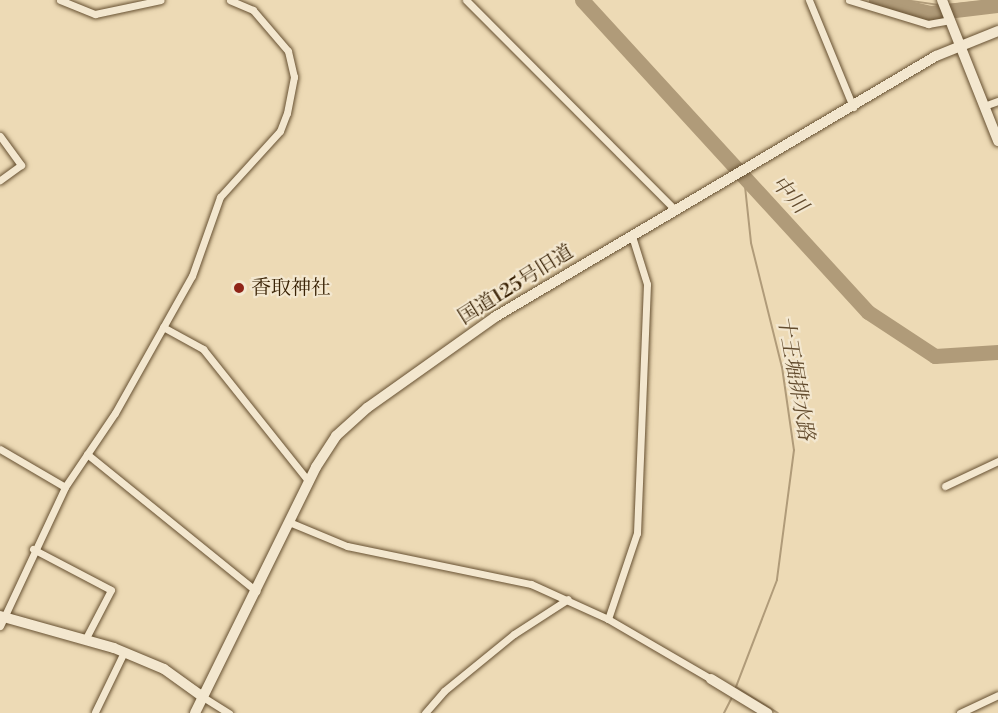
<!DOCTYPE html>
<meta charset="utf-8">
<style>
body{margin:0}
#map{position:relative;width:998px;height:713px;overflow:hidden;background:#eddab5;font-family:"Libre Bodoni","Noto Serif JP",serif}
div>[style]{position:absolute}
.stream>*{height:2px;margin:-1px;padding:0 1px;transform-origin:1px;border-radius:1px;background:#b09b79}
.river>*{height:15px;margin:-7.5px;padding:0 7.5px;transform-origin:7.5px;border-radius:7.5px;background:#b09b79}
.roads{filter:drop-shadow(0 0 2px #665031) drop-shadow(0 0 2px #665031)}
.street>*{height:7px;margin:-3.5px;padding:0 3.5px;transform-origin:3.5px;border-radius:3.5px;background:#f3e7cf}
.secondary>*{height:10px;margin:-5px;padding:0 5px;transform-origin:5px;border-radius:5px;background:#f3e7cf}
.dots>*{width:16px;height:16px;translate:-50% -50%;box-sizing:border-box;border:3px solid #f3e7cf;border-radius:50%}
span{translate:-50% -50%;white-space:nowrap;text-align:center;line-height:1.15;-webkit-text-stroke:4.5px #f3e7cf;paint-order:stroke}
.street-label{font-size:20px;color:#392205}
.poi-label{font-size:20px;color:#392205}
.left{translate:0 -50%;text-align:left}
.water-label{font-size:21px;color:#634c2e;font-style:italic}
</style>
<div id="map">
<div class="stream">
<div style="left:904px;top:0;width:35px;rotate:8deg"></div>
<div style="left:948px;top:5px;width:48px;rotate:-5.9deg"></div>
<div style="left:744px;top:177px;width:66px;rotate:83.9deg"></div>
<div style="left:751px;top:243px;width:128px;rotate:76deg"></div>
<div style="left:782px;top:367px;width:84px;rotate:81.8deg"></div>
<div style="left:794px;top:450px;width:131px;rotate:97.5deg"></div>
<div style="left:777px;top:580px;width:115px;rotate:111deg"></div>
<div style="left:736px;top:687px;width:49px;rotate:31.8deg"></div>
<div style="left:724px;top:713px;width:16px;rotate:-63deg"></div>
</div>
<div class="river">
<div style="left:582px;top:0;width:423px;rotate:47.5deg"></div>
<div style="left:868px;top:312px;width:80px;rotate:33.3deg"></div>
<div style="left:935px;top:356px;width:63px;rotate:-3.6deg"></div>
<div style="left:876px;top:0;width:56px;rotate:13.5deg"></div>
<div style="left:930px;top:13px;width:68px;rotate:-6.7deg"></div>
</div>
<div class="roads">
<div class="street">
<div style="left:60px;top:0;width:38px;rotate:22deg"></div>
<div style="left:95px;top:14px;width:67px;rotate:-12deg"></div>
<div style="left:466px;top:0;width:296px;rotate:45.1deg"></div>
<div style="left:809px;top:0;width:116px;rotate:67.6deg"></div>
<div style="left:849px;top:0;width:83px;rotate:16.9deg"></div>
<div style="left:928px;top:24px;width:23px;rotate:-10deg"></div>
<div style="left:984px;top:106px;width:15px;rotate:-20deg"></div>
<div style="left:0;top:136px;width:36px;rotate:54deg"></div>
<div style="left:21px;top:165px;width:26px;rotate:144deg"></div>
<div style="left:163px;top:327px;width:46px;rotate:28.8deg"></div>
<div style="left:203px;top:349px;width:170px;rotate:51.4deg"></div>
<div style="left:0;top:449px;width:75px;rotate:30.3deg"></div>
<div style="left:87px;top:454px;width:218px;rotate:39deg"></div>
<div style="left:945px;top:486px;width:59px;rotate:-25.3deg"></div>
<div style="left:289px;top:522px;width:63px;rotate:22.5deg"></div>
<div style="left:347px;top:546px;width:188px;rotate:11.7deg"></div>
<div style="left:531px;top:584px;width:85px;rotate:24.4deg"></div>
<div style="left:608px;top:619px;width:119px;rotate:30.2deg"></div>
<div style="left:33px;top:549px;width:88px;rotate:27.7deg"></div>
<div style="left:111px;top:590px;width:54px;rotate:117.5deg"></div>
<div style="left:608px;top:619px;width:91px;rotate:-71.4deg"></div>
<div style="left:637px;top:533px;width:249px;rotate:-87.7deg"></div>
<div style="left:647px;top:284px;width:50px;rotate:-107.4deg"></div>
<div style="left:0;top:626px;width:153px;rotate:-64.9deg"></div>
<div style="left:65px;top:487px;width:89px;rotate:-56deg"></div>
<div style="left:115px;top:413px;width:157px;rotate:-60.7deg"></div>
<div style="left:192px;top:276px;width:84px;rotate:-70.5deg"></div>
<div style="left:220px;top:197px;width:89px;rotate:-47.7deg"></div>
<div style="left:280px;top:131px;width:19px;rotate:-69deg"></div>
<div style="left:287px;top:113px;width:37px;rotate:-79deg"></div>
<div style="left:294px;top:77px;width:27px;rotate:-103deg"></div>
<div style="left:288px;top:51px;width:54px;rotate:-130.5deg"></div>
<div style="left:253px;top:10px;width:25px;rotate:-157deg"></div>
<div style="left:203px;top:697px;width:31px;rotate:32deg"></div>
<div style="left:95px;top:712px;width:67px;rotate:-64.2deg"></div>
<div style="left:425px;top:713px;width:29px;rotate:-49deg"></div>
<div style="left:444px;top:691px;width:90px;rotate:-39.2deg"></div>
<div style="left:514px;top:634px;width:64px;rotate:-32.9deg"></div>
<div style="left:960px;top:713px;width:42px;rotate:-25.3deg"></div>
</div>
<div class="secondary">
<div style="left:942px;top:0;width:152px;rotate:68.3deg"></div>
<div style="left:0;top:616px;width:118px;rotate:15.7deg"></div>
<div style="left:114px;top:648px;width:54px;rotate:22.8deg"></div>
<div style="left:164px;top:669px;width:48px;rotate:35.7deg"></div>
<div style="left:711px;top:679px;width:66px;rotate:31.3deg"></div>
<div style="left:195px;top:713px;width:274px;rotate:-63.8deg"></div>
<div style="left:316px;top:467px;width:37px;rotate:-57deg"></div>
<div style="left:336px;top:436px;width:42px;rotate:-42.1deg"></div>
<div style="left:367px;top:408px;width:157px;rotate:-35.4deg"></div>
<div style="left:495px;top:317px;width:512px;rotate:-30.62deg"></div>
<div style="left:936px;top:56px;width:67px;rotate:-22deg"></div>
</div>
</div>
<div class="dots">
<div style="left:239px;top:288px;background:#8f2418"></div>
</div>
<div class="street-label">
<span style="left:516px;top:285px;rotate:-32deg">国道125号旧道</span>
</div>
<div class="poi-label">
<span class="left" style="left:251px;top:288px">香取神社</span>
</div>
<div class="water-label">
<span style="left:789px;top:195px;rotate:48deg">中川</span>
<span style="left:795px;top:378px;rotate:80deg">十王堀排水路</span>
</div>
</div>
